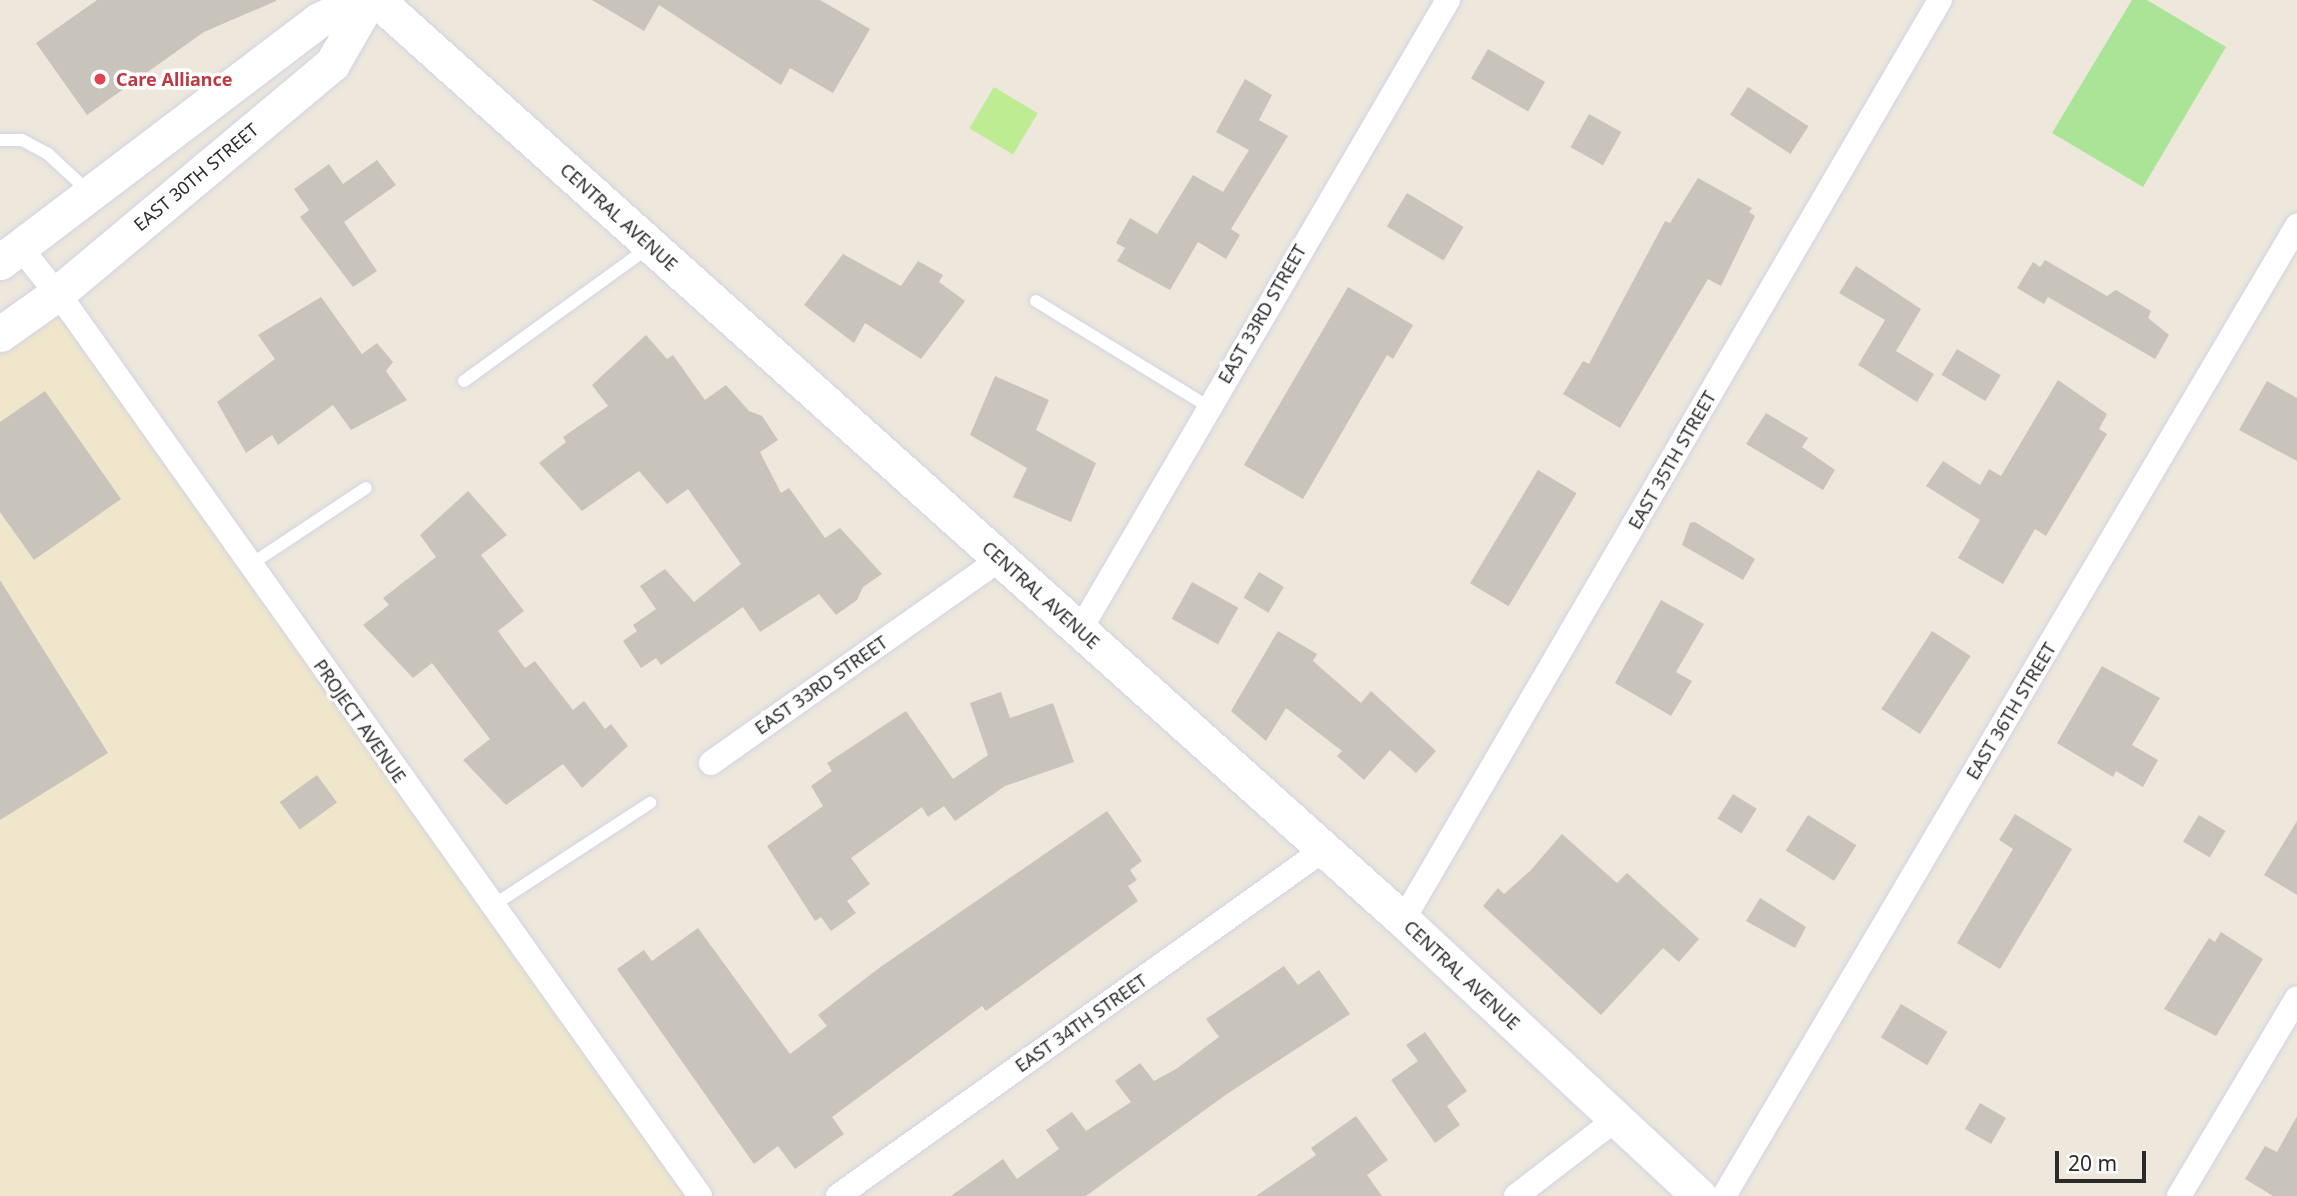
<!DOCTYPE html>
<style>
body{margin:0}
#map{position:relative;width:2297px;height:1196px;overflow:hidden;background:#ede7dc;font-family:"Noto Sans",sans-serif}
div>[style]{position:absolute}
.education>*{inset:0;background:#efe6cb}
.green>*{inset:0;background:#aae497}
.pitch>*{inset:0;background:#beec93;transform-origin:0 0}
.building>*{inset:0;background:#c8c4bc;transform-origin:0 0}
.roads{filter:drop-shadow(0 0 2px #d1d3e3) drop-shadow(0 0 2px #d1d3e3)}
.lane>*{height:12px;margin:-6px;padding:0 6px;transform-origin:6px;border-radius:6px;background:#fff}
.street>*{height:24px;margin:-12px;padding:0 12px;transform-origin:12px;border-radius:12px;background:#fff}
.secondary>*{height:35px;margin:-17.5px;padding:0 17.5px;transform-origin:17.5px;border-radius:17.5px;background:#fff}
.dots>*{width:19px;height:19px;translate:-50% -50%;box-sizing:border-box;border:4px solid #fff;border-radius:50%}
span{translate:-50% -50%;white-space:nowrap;text-align:center;line-height:1.15;-webkit-text-stroke:7px #fff;paint-order:stroke}
.health-label{font-size:18px;color:#be3a42;font-weight:700}
.left{translate:0 -50%;text-align:left}
.street-label{font-size:18px;color:#2a2a2a}
.scale{position:absolute;left:2055px;top:1151px;width:91px;height:32px;box-sizing:border-box;border:4px solid #2a2a2a;border-top:0;padding-left:9px;font-size:21px;line-height:24px;white-space:nowrap;color:#2a2a2a;-webkit-text-stroke:5px #fff;paint-order:stroke}
</style>
<div id="map">
<div class="education">
<div style="clip-path:polygon(58px 293px,700px 1196px,0 1196px,0 334px)"></div>
</div>
<div class="green">
<div style="clip-path:polygon(2132px 0,2147px 0,2226px 47px,2143px 187px,2052px 133px)"></div>
</div>
<div class="pitch">
<div style="left:994px;top:87px;width:51px;height:48px;rotate:31deg"></div>
</div>
<div class="building">
<div style="clip-path:polygon(97px 0,276px 0,276px 1px,204px 32px,87px 115px,36px 43px)"></div>
<div style="clip-path:polygon(592px 0,820px 0,870px 29px,833px 93px,790px 68px,781px 85px,659px 5px,644px 31px)"></div>
<div style="left:1488px;top:49px;width:66px;height:34px;rotate:30deg"></div>
<div style="clip-path:polygon(1245px 79px,1272px 95px,1259px 120px,1288px 136px,1231px 229px,1240px 235px,1226px 259px,1198px 242px,1170px 290px,1117px 261px,1125px 248px,1116px 243px,1130px 218px,1157px 234px,1193px 175px,1223px 192px,1249px 150px,1216px 132px)"></div>
<div style="left:1748px;top:87px;width:72px;height:33px;rotate:33deg"></div>
<div style="left:1589px;top:114px;width:37px;height:38px;rotate:29deg"></div>
<div style="clip-path:polygon(377px 160px,396px 185px,344px 222px,377px 271px,353px 287px,300px 217px,309px 210px,294px 189px,329px 164px,343px 184px)"></div>
<div style="clip-path:polygon(1698px 178px,1752px 208px,1749px 212px,1755px 216px,1721px 286px,1708px 279px,1620px 428px,1563px 394px,1583px 361px,1589px 364px,1665px 221px,1670px 223px)"></div>
<div style="left:1407px;top:193px;width:66px;height:39px;rotate:31deg"></div>
<div style="clip-path:polygon(843px 254px,901px 286px,918px 261px,943px 275px,939px 282px,965px 301px,921px 359px,865px 323px,854px 343px,804px 305px)"></div>
<div style="clip-path:polygon(2045px 260px,2107px 296px,2116px 290px,2151px 311px,2148px 318px,2169px 335px,2155px 359px,2048px 297px,2044px 304px,2017px 288px,2033px 262px,2040px 267px)"></div>
<div style="clip-path:polygon(1856px 266px,1921px 309px,1896px 351px,1934px 374px,1917px 402px,1858px 365px,1885px 320px,1839px 293px)"></div>
<div style="clip-path:polygon(1348px 287px,1413px 325px,1393px 359px,1387px 355px,1303px 499px,1244px 465px)"></div>
<div style="clip-path:polygon(321px 297px,362px 354px,377px 343px,393px 362px,386px 371px,407px 400px,351px 430px,333px 405px,278px 445px,272px 435px,246px 453px,217px 402px,275px 359px,258px 335px)"></div>
<div style="clip-path:polygon(646px 335px,667px 359px,673px 355px,705px 400px,726px 385px,749px 411px,762px 416px,778px 440px,760px 452px,781px 493px,789px 488px,825px 538px,840px 528px,882px 574px,863px 587px,857px 600px,836px 615px,819px 594px,760px 632px,743px 607px,661px 665px,656px 658px,641px 668px,623px 641px,637px 631px,633px 625px,656px 609px,640px 586px,665px 569px,694px 602px,741px 564px,688px 489px,667px 504px,639px 471px,582px 511px,539px 463px,566px 442px,563px 437px,608px 406px,592px 385px)"></div>
<div style="left:1957px;top:349px;width:51px;height:30px;rotate:31deg"></div>
<div style="clip-path:polygon(995px 376px,1049px 400px,1036px 430px,1096px 463px,1071px 522px,1013px 497px,1027px 468px,970px 435px)"></div>
<div style="clip-path:polygon(2058px 380px,2107px 414px,2099px 429px,2107px 434px,2046px 536px,2035px 529px,2003px 584px,1958px 558px,1980px 520px,1926px 486px,1943px 461px,1980px 485px,1989px 469px,2001px 476px)"></div>
<div style="clip-path:polygon(2267px 381px,2297px 398px,2297px 461px,2239px 430px)"></div>
<div style="clip-path:polygon(45px 391px,121px 499px,34px 560px,0 512px,0 422px)"></div>
<div style="clip-path:polygon(1766px 413px,1808px 438px,1802px 447px,1835px 470px,1823px 490px,1746px 444px)"></div>
<div style="left:1538px;top:470px;width:45px;height:132px;rotate:31deg"></div>
<div style="clip-path:polygon(468px 491px,507px 535px,481px 555px,524px 611px,498px 631px,525px 668px,535px 661px,573px 710px,584px 701px,605px 729px,611px 724px,628px 746px,582px 788px,563px 764px,506px 805px,463px 760px,490px 739px,432px 663px,413px 678px,363px 625px,389px 605px,383px 598px,436px 557px,420px 535px)"></div>
<div style="clip-path:polygon(1695px 522px,1755px 559px,1743px 580px,1682px 545px,1690px 523px)"></div>
<div style="left:1259px;top:572px;width:29px;height:30px;rotate:31deg"></div>
<div style="clip-path:polygon(0 580px,108px 753px,0 820px)"></div>
<div style="left:1192px;top:582px;width:53px;height:42px;rotate:29deg"></div>
<div style="clip-path:polygon(1661px 600px,1704px 624px,1676px 672px,1692px 681px,1671px 716px,1615px 683px)"></div>
<div style="clip-path:polygon(1278px 631px,1317px 654px,1313px 661px,1361px 703px,1371px 691px,1436px 751px,1416px 773px,1390px 750px,1364px 780px,1337px 756px,1342px 751px,1286px 708px,1266px 741px,1231px 711px)"></div>
<div style="left:1932px;top:631px;width:46px;height:93px;rotate:33deg"></div>
<div style="clip-path:polygon(2102px 666px,2160px 698px,2132px 745px,2158px 760px,2143px 787px,2116px 771px,2113px 777px,2057px 743px)"></div>
<div style="clip-path:polygon(1001px 692px,1010px 718px,1053px 703px,1074px 762px,1005px 786px,955px 821px,944px 806px,928px 817px,922px 807px,851px 858px,870px 884px,847px 901px,856px 913px,831px 931px,821px 917px,815px 921px,767px 846px,823px 806px,811px 786px,832px 771px,827px 763px,906px 711px,953px 779px,988px 755px,970px 703px)"></div>
<div style="left:317px;top:775px;width:34px;height:46px;rotate:54deg"></div>
<div style="left:1733px;top:794px;width:28px;height:29px;rotate:32deg"></div>
<div style="clip-path:polygon(1107px 811px,1142px 861px,1130px 870px,1137px 880px,1128px 886px,1138px 901px,986px 1011px,982px 1006px,832px 1117px,844px 1134px,795px 1169px,778px 1146px,754px 1164px,617px 969px,644px 950px,652px 961px,698px 928px,790px 1054px,827px 1026px,818px 1015px,879px 968px)"></div>
<div style="clip-path:polygon(2015px 814px,2072px 849px,2000px 969px,1957px 943px,2013px 849px,1999px 840px)"></div>
<div style="left:1808px;top:815px;width:57px;height:42px;rotate:32deg"></div>
<div style="left:2199px;top:815px;width:31px;height:31px;rotate:31deg"></div>
<div style="clip-path:polygon(2297px 821px,2297px 895px,2264px 875px)"></div>
<div style="clip-path:polygon(1562px 834px,1617px 883px,1627px 873px,1699px 939px,1679px 962px,1663px 948px,1601px 1015px,1483px 906px,1498px 888px,1504px 894px,1530px 871px)"></div>
<div style="clip-path:polygon(1760px 898px,1806px 927px,1795px 948px,1746px 921px)"></div>
<div style="clip-path:polygon(2221px 932px,2263px 959px,2216px 1036px,2164px 1009px,2209px 938px,2215px 942px)"></div>
<div style="clip-path:polygon(1284px 966px,1298px 985px,1319px 970px,1350px 1014px,1227px 1094px,1086px 1196px,951px 1196px,1003px 1159px,1017px 1179px,1059px 1149px,1046px 1130px,1072px 1112px,1086px 1131px,1131px 1102px,1115px 1081px,1140px 1063px,1154px 1081px,1176px 1069px,1219px 1037px,1206px 1019px)"></div>
<div style="left:1901px;top:1004px;width:54px;height:39px;rotate:31deg"></div>
<div style="clip-path:polygon(1425px 1032px,1467px 1091px,1447px 1106px,1460px 1125px,1435px 1143px,1391px 1080px,1418px 1061px,1406px 1045px)"></div>
<div style="left:1980px;top:1103px;width:30px;height:30px;rotate:30deg"></div>
<div style="clip-path:polygon(1356px 1116px,1388px 1160px,1367px 1175px,1382px 1196px,1256px 1196px,1316px 1155px,1311px 1148px)"></div>
<div style="clip-path:polygon(2297px 1116px,2297px 1196px,2273px 1196px,2245px 1179px,2265px 1146px,2277px 1152px)"></div>
</div>
<div class="roads">
<div class="lane">
<div style="left:0;top:140px;width:22px"></div>
<div style="left:22px;top:140px;width:30px;rotate:28deg"></div>
<div style="left:48px;top:154px;width:54px;rotate:42.8deg"></div>
<div style="left:1036px;top:301px;width:203px;rotate:31.5deg"></div>
<div style="left:464px;top:381px;width:227px;rotate:-35.9deg"></div>
<div style="left:250px;top:565px;width:139px;rotate:-33.6deg"></div>
<div style="left:492px;top:906px;width:189px;rotate:-33.1deg"></div>
</div>
<div class="street">
<div style="left:20px;top:247px;width:80px;rotate:51.6deg"></div>
<div style="left:70px;top:310px;width:1087px;rotate:54.58deg"></div>
<div style="left:1080px;top:630px;width:730px;rotate:-59.71deg"></div>
<div style="left:711px;top:763px;width:354px;rotate:-35.2deg"></div>
<div style="left:1403px;top:920px;width:1065px;rotate:-59.73deg"></div>
<div style="left:838px;top:1196px;width:596px;rotate:-35.5deg"></div>
<div style="left:1516px;top:1196px;width:125px;rotate:-37.5deg"></div>
<div style="left:1724px;top:1196px;width:1127px;rotate:-59.43deg"></div>
<div style="left:2179px;top:1196px;width:230px;rotate:-59.2deg"></div>
</div>
<div class="secondary">
<div style="left:377px;top:0;width:1378px;rotate:41.88deg"></div>
<div style="left:1403px;top:920px;width:405px;rotate:43deg"></div>
<div style="left:0;top:262px;width:400px;rotate:-37.2deg"></div>
<div style="left:319px;top:20px;width:47px;rotate:-25.5deg"></div>
<div style="left:0;top:334px;width:71px;rotate:-35.3deg"></div>
<div style="left:58px;top:293px;width:357px;rotate:-39.9deg"></div>
<div style="left:332px;top:64px;width:74px;rotate:-60deg"></div>
</div>
</div>
<div class="dots">
<div style="left:100px;top:79px;background:#e0444e"></div>
</div>
<div class="health-label">
<span class="left" style="left:116px;top:79px">Care Alliance</span>
</div>
<div class="street-label">
<span style="left:196px;top:177px;rotate:-40deg">EAST 30TH STREET</span>
<span style="left:619px;top:217px;rotate:42deg">CENTRAL AVENUE</span>
<span style="left:1262px;top:314px;rotate:-60deg">EAST 33RD STREET</span>
<span style="left:1672px;top:460px;rotate:-60deg">EAST 35TH STREET</span>
<span style="left:1041px;top:595px;rotate:42deg">CENTRAL AVENUE</span>
<span style="left:821px;top:685px;rotate:-35deg">EAST 33RD STREET</span>
<span style="left:2011px;top:711px;rotate:-59deg">EAST 36TH STREET</span>
<span style="left:360px;top:721px;rotate:55deg">PROJECT AVENUE</span>
<span style="left:1462px;top:975px;rotate:43deg">CENTRAL AVENUE</span>
<span style="left:1081px;top:1023px;rotate:-35deg">EAST 34TH STREET</span>
</div>
<div class="scale">20 m</div>
</div>
